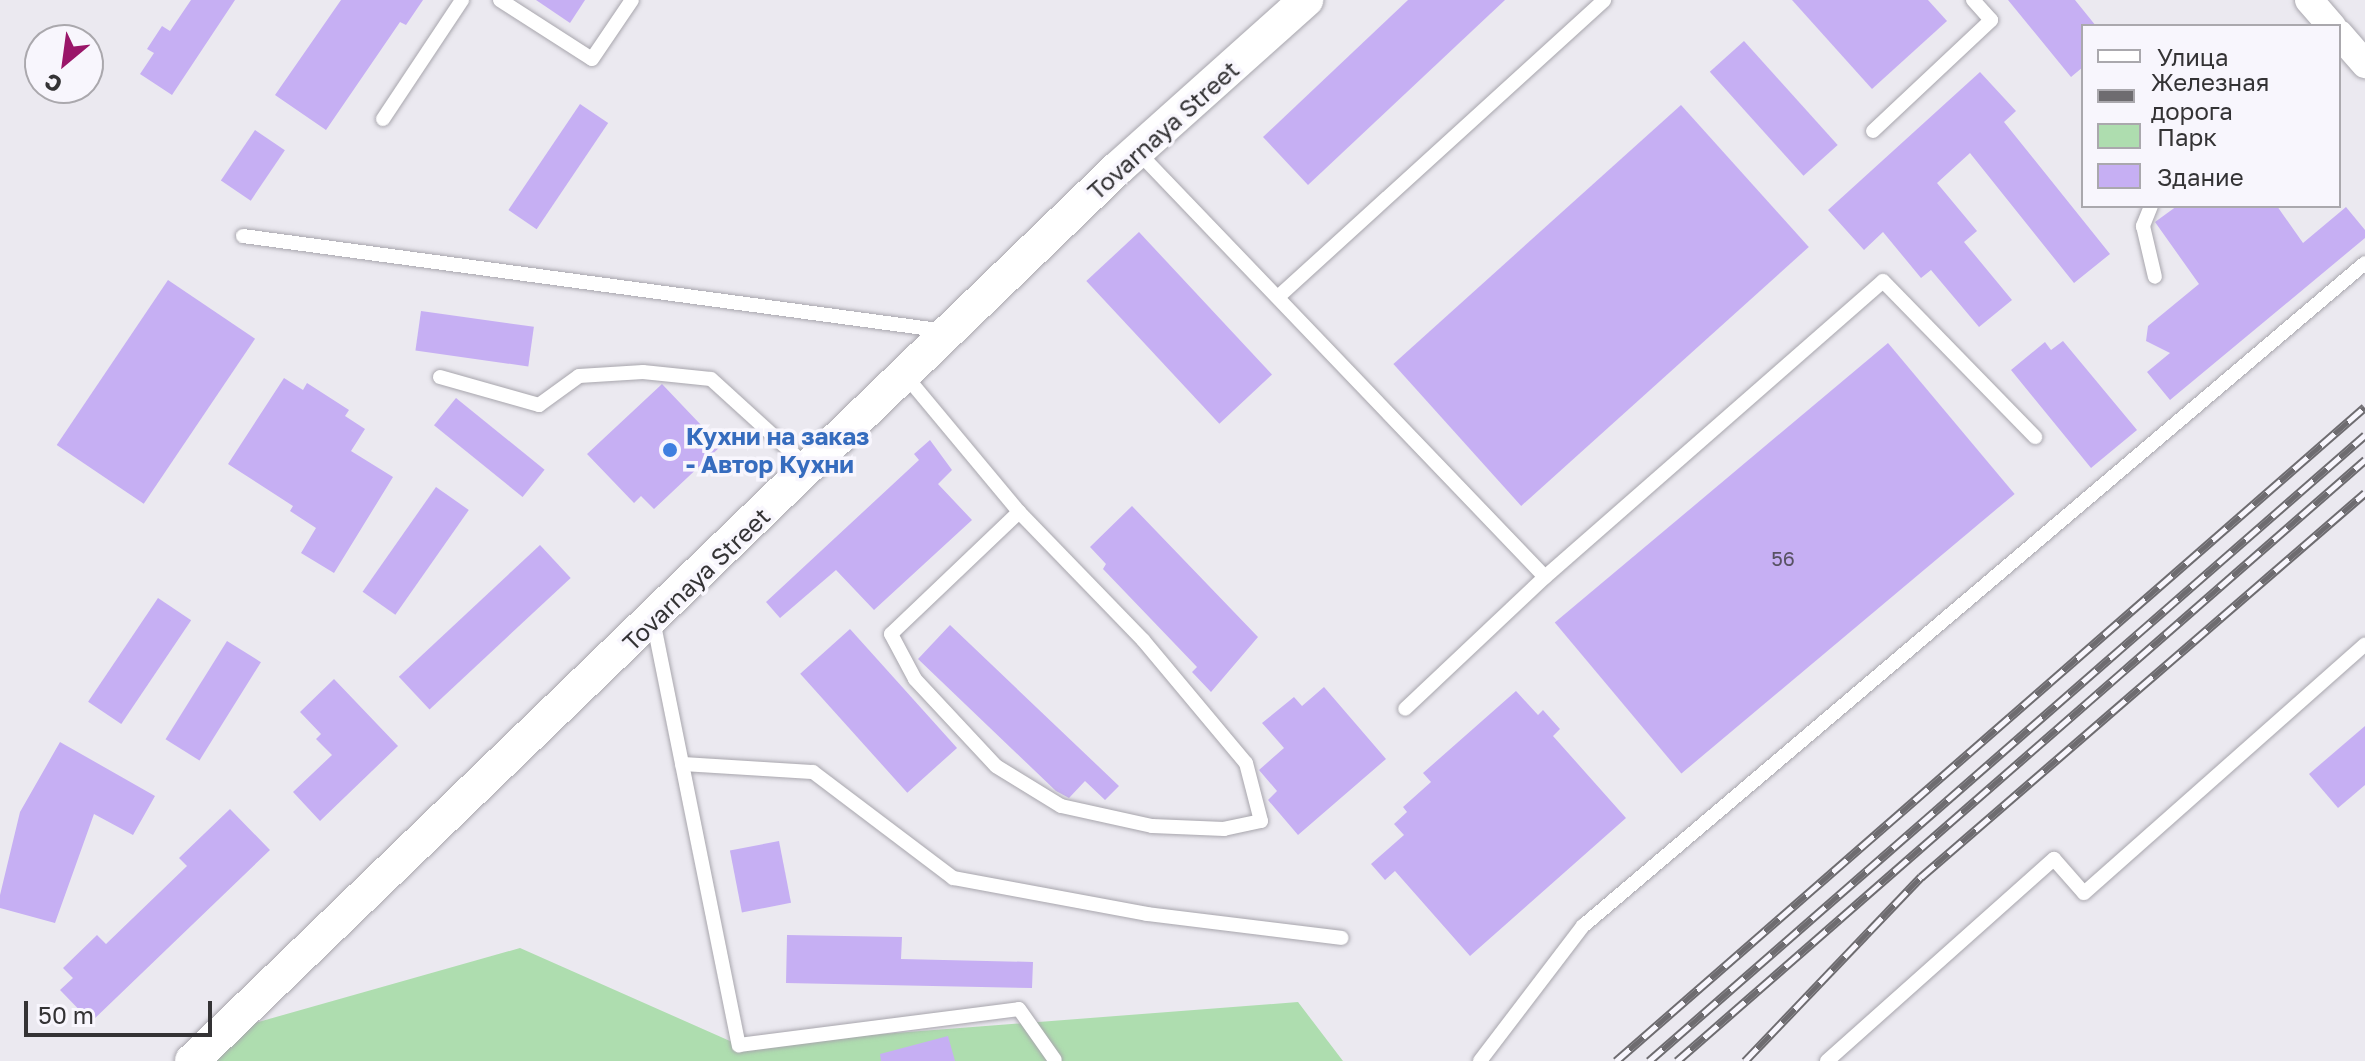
<!DOCTYPE html>
<meta charset="utf-8">
<style>
body{margin:0}
#map{position:relative;width:2365px;height:1061px;overflow:hidden;background:#ebe9f0;font-family:"Golos Text",sans-serif}
div>[style]{position:absolute}
.green>*{inset:0;background:#aeddaf}
.building>*{inset:0;background:#c6aff3;transform-origin:0 0}
.roads{filter:drop-shadow(0 0 2px #a8a6ad) drop-shadow(0 0 2px #a8a6ad)}
.service>*{height:14px;margin:-7px;padding:0 7px;transform-origin:7px;border-radius:7px;background:#fff}
.minor>*{height:28px;margin:-14px;padding:0 14px;transform-origin:14px;border-radius:14px;background:#fff}
.tertiary>*{height:34px;margin:-17px;padding:0 17px;transform-origin:17px;border-radius:17px;background:#fff}
.rail>*{height:9px;margin-top:-4.5px;transform-origin:0;background:repeating-linear-gradient(90deg,#f8f6fd 0 18px,#6e6c70 0 36px);box-sizing:border-box;border-block:2px solid #6e6c70}
.dots>*{width:22px;height:22px;translate:-50% -50%;box-sizing:border-box;border:4px solid #f8f6fd;border-radius:50%}
span{translate:-50% -50%;white-space:nowrap;text-align:center;line-height:1.15;-webkit-text-stroke:7px #f8f6fd;paint-order:stroke}
.number-label{font-size:20px;color:#585264}
.number-label span{-webkit-text-stroke-width:0}
.street-label{font-size:24px;color:#343335}
.shop-label{font-size:24px;color:#366cbe;font-weight:700}
.left{translate:0 -50%;text-align:left}
.legend{position:absolute;left:2081px;top:24px;width:260px;height:184px;box-sizing:border-box;background:#f8f6fd;border:2px solid #aaa8ad;margin:0;padding:10px 14px;list-style:none;font-size:24px;color:#343335}
.legend li{display:flex;align-items:center;gap:16px;height:40px}
.legend b{width:40px;border:2px solid #aaa8ad}
.north{position:absolute;left:24px;top:24px;width:80px;height:80px;box-sizing:border-box;background:#f8f6fd;border:2px solid #aaa8ad;border-radius:50%;rotate:209deg;font-size:22px;font-weight:700;line-height:32px;text-align:center;color:#343335}
.north::after{content:'';display:block;margin:auto;width:28px;height:36px;background:#9a1669;clip-path:polygon(50% 0,100% 100%,50% 72%,0 100%)}
.scale{position:absolute;left:24px;top:1001px;width:188px;height:36px;box-sizing:border-box;border:4px solid #343335;border-top:0;padding-left:10px;font-size:24px;line-height:28px;white-space:nowrap;color:#343335;-webkit-text-stroke:6px #f8f6fd;paint-order:stroke}
</style>
<div id="map">
<div class="green">
<div style="clip-path:polygon(520px 948px,739px 1045px,1298px 1002px,1343px 1061px,192px 1061px,223px 1032px)"></div>
</div>
<div class="building">
<div style="clip-path:polygon(191px 0,235px 0,172px 95px,140px 74px,154px 53px,147px 49px,162px 26px,170px 31px)"></div>
<div style="clip-path:polygon(341px 0,423px 0,406px 25px,400px 22px,326px 130px,275px 95px)"></div>
<div style="clip-path:polygon(536px 0,585px 0,570px 23px)"></div>
<div style="clip-path:polygon(1408px 0,1505px 0,1308px 185px,1263px 137px)"></div>
<div style="clip-path:polygon(1792px 0,1928px 0,1947px 21px,1872px 89px)"></div>
<div style="clip-path:polygon(2008px 0,2075px 0,2096px 26px,2083px 26px,2083px 67px,2071px 77px)"></div>
<div style="left:1744px;top:41px;width:140px;height:46px;rotate:48deg"></div>
<div style="clip-path:polygon(1980px 72px,2016px 111px,2004px 122px,2110px 254px,2074px 283px,1970px 153px,1937px 183px,1977px 231px,1964px 242px,2012px 300px,1979px 327px,1931px 270px,1921px 278px,1883px 232px,1864px 250px,1828px 210px)"></div>
<div style="left:580px;top:104px;width:34px;height:128px;rotate:34deg"></div>
<div style="left:1681px;top:105px;width:191px;height:387px;rotate:48deg"></div>
<div style="left:255px;top:130px;width:36px;height:61px;rotate:34deg"></div>
<div style="clip-path:polygon(2177px 206px,2277px 206px,2303px 243px,2346px 207px,2365px 230px,2365px 238px,2170px 400px,2147px 372px,2170px 353px,2146px 341px,2148px 326px,2199px 284px,2155px 222px)"></div>
<div style="left:1139px;top:232px;width:195px;height:72px;rotate:47deg"></div>
<div style="left:168px;top:280px;width:105px;height:199px;rotate:34deg"></div>
<div style="left:421px;top:311px;width:114px;height:40px;rotate:8deg"></div>
<div style="clip-path:polygon(2063px 341px,2137px 430px,2091px 468px,2011px 370px,2045px 342px,2051px 350px)"></div>
<div style="left:1888px;top:343px;width:197px;height:435px;rotate:50deg"></div>
<div style="clip-path:polygon(284px 378px,303px 390px,307px 383px,349px 410px,345px 416px,365px 429px,351px 451px,393px 477px,334px 573px,301px 553px,316px 528px,290px 511px,293px 506px,228px 464px)"></div>
<div style="clip-path:polygon(662px 384px,721px 446px,654px 509px,641px 496px,634px 503px,587px 454px)"></div>
<div style="left:456px;top:398px;width:114px;height:35px;rotate:39deg"></div>
<div style="clip-path:polygon(930px 440px,952px 470px,938px 484px,972px 520px,874px 610px,836px 570px,780px 618px,766px 602px,919px 460px,914px 454px)"></div>
<div style="left:436px;top:487px;width:40px;height:128px;rotate:35deg"></div>
<div style="clip-path:polygon(1132px 506px,1258px 637px,1211px 692px,1192px 672px,1197px 667px,1103px 569px,1106px 564px,1090px 547px)"></div>
<div style="left:540px;top:545px;width:45px;height:193px;rotate:47deg"></div>
<div style="left:158px;top:598px;width:40px;height:125px;rotate:34deg"></div>
<div style="clip-path:polygon(950px 625px,1119px 786px,1105px 800px,1085px 781px,1069px 798px,1056px 791px,918px 659px)"></div>
<div style="left:850px;top:629px;width:160px;height:67px;rotate:48deg"></div>
<div style="left:227px;top:641px;width:40px;height:116px;rotate:32deg"></div>
<div style="clip-path:polygon(334px 679px,398px 746px,320px 821px,293px 792px,332px 755px,316px 739px,321px 734px,300px 712px)"></div>
<div style="clip-path:polygon(1324px 687px,1386px 759px,1298px 835px,1268px 800px,1277px 791px,1259px 770px,1284px 748px,1262px 723px,1294px 697px,1302px 706px)"></div>
<div style="clip-path:polygon(1516px 691px,1538px 715px,1543px 710px,1560px 729px,1553px 736px,1626px 818px,1470px 956px,1395px 871px,1385px 880px,1371px 864px,1404px 835px,1394px 824px,1407px 812px,1403px 807px,1431px 782px,1423px 773px)"></div>
<div style="clip-path:polygon(2365px 726px,2365px 785px,2338px 808px,2309px 774px)"></div>
<div style="clip-path:polygon(60px 742px,155px 796px,133px 835px,94px 814px,55px 923px,0 908px,0 895px,20px 812px)"></div>
<div style="clip-path:polygon(230px 809px,270px 850px,91px 1022px,60px 990px,73px 978px,63px 968px,97px 935px,106px 944px,187px 866px,179px 858px)"></div>
<div style="left:779px;top:841px;width:63px;height:50px;rotate:79deg"></div>
<div style="clip-path:polygon(787px 935px,902px 937px,901px 959px,1033px 962px,1032px 988px,786px 983px)"></div>
<div style="clip-path:polygon(948px 1036px,955px 1061px,881px 1061px,880px 1054px)"></div>
</div>
<div class="roads">
<div class="service">
<div style="left:500px;top:0;width:109px;rotate:32.7deg"></div>
<div style="left:592px;top:59px;width:71px;rotate:-55.9deg"></div>
<div style="left:383px;top:119px;width:143px;rotate:-56.4deg"></div>
<div style="left:1873px;top:131px;width:162px;rotate:-43.2deg"></div>
<div style="left:1991px;top:20px;width:27px;rotate:-132deg"></div>
<div style="left:1138px;top:152px;width:588px;rotate:46.24deg"></div>
<div style="left:1545px;top:577px;width:192px;rotate:136.7deg"></div>
<div style="left:2151px;top:206px;width:22px;rotate:112deg"></div>
<div style="left:2143px;top:226px;width:52px;rotate:76.8deg"></div>
<div style="left:243px;top:236px;width:709px;rotate:7.7deg"></div>
<div style="left:1278px;top:297px;width:441px;rotate:-42.3deg"></div>
<div style="left:905px;top:375px;width:178px;rotate:50.2deg"></div>
<div style="left:1019px;top:512px;width:178px;rotate:45.9deg"></div>
<div style="left:1143px;top:640px;width:160px;rotate:50.1deg"></div>
<div style="left:1246px;top:763px;width:60px;rotate:75.5deg"></div>
<div style="left:1261px;top:821px;width:38px;rotate:168deg"></div>
<div style="left:1224px;top:829px;width:72px;rotate:-177.6deg"></div>
<div style="left:1152px;top:826px;width:93px;rotate:-167.6deg"></div>
<div style="left:1061px;top:806px;width:76px;rotate:-148.4deg"></div>
<div style="left:996px;top:766px;width:119px;rotate:-133deg"></div>
<div style="left:915px;top:679px;width:51px;rotate:-118.1deg"></div>
<div style="left:891px;top:634px;width:177px;rotate:-43.6deg"></div>
<div style="left:440px;top:377px;width:103px;rotate:15.8deg"></div>
<div style="left:539px;top:405px;width:49px;rotate:-35.9deg"></div>
<div style="left:579px;top:376px;width:64px;rotate:-3.6deg"></div>
<div style="left:643px;top:372px;width:68px;rotate:5.9deg"></div>
<div style="left:711px;top:379px;width:134px;rotate:42.3deg"></div>
<div style="left:1545px;top:577px;width:449px;rotate:-41.2deg"></div>
<div style="left:1883px;top:281px;width:218px;rotate:45.7deg"></div>
<div style="left:653px;top:620px;width:434px;rotate:78.6deg"></div>
<div style="left:739px;top:1045px;width:282px;rotate:-7.3deg"></div>
<div style="left:1019px;top:1009px;width:62px;rotate:54.8deg"></div>
<div style="left:682px;top:764px;width:131px;rotate:3.5deg"></div>
<div style="left:813px;top:772px;width:176px;rotate:37.1deg"></div>
<div style="left:953px;top:878px;width:197px;rotate:10.5deg"></div>
<div style="left:1147px;top:914px;width:196px;rotate:7deg"></div>
<div style="left:1480px;top:1061px;width:170px;rotate:-52.7deg"></div>
<div style="left:1583px;top:926px;width:1025px;rotate:-40.29deg"></div>
<div style="left:1827px;top:1061px;width:304px;rotate:-41.7deg"></div>
<div style="left:2054px;top:859px;width:45px;rotate:48.6deg"></div>
<div style="left:2084px;top:893px;width:375px;rotate:-41.5deg"></div>
</div>
<div class="minor">
<div style="left:2309px;top:0;width:35px;rotate:49deg"></div>
<div style="left:2339px;top:34px;width:40px;rotate:49deg"></div>
</div>
<div class="tertiary">
<div style="left:192px;top:1061px;width:1285px;rotate:-43.96deg"></div>
<div style="left:1117px;top:169px;width:254px;rotate:-41.8deg"></div>
</div>
</div>
<div class="rail">
<div style="left:1616px;top:1061px;width:994px;rotate:-41.13deg"></div>
<div style="left:1649px;top:1061px;width:951px;rotate:-41.16deg"></div>
<div style="left:1677px;top:1061px;width:914px;rotate:-41.14deg"></div>
<div style="left:1745px;top:1061px;width:255px;rotate:-46.3deg"></div>
<div style="left:1921px;top:877px;width:587px;rotate:-40.86deg"></div>
</div>
<div class="dots">
<div style="left:670px;top:450px;background:#3f7fe0"></div>
</div>
<div class="number-label">
<span style="left:1783px;top:558px">56</span>
</div>
<div class="street-label">
<span style="left:1163px;top:130px;rotate:-42deg">Tovarnaya Street</span>
<span style="left:696px;top:579px;rotate:-44deg">Tovarnaya Street</span>
</div>
<div class="shop-label">
<span class="left" style="left:686px;top:450px">Кухни на заказ<br>- Автор Кухни</span>
</div>
<ul class="legend">
<li><b style="height:10px;background:#fff"></b>Улица</li>
<li><b style="height:10px;background:#6e6c70"></b>Железная дорога</li>
<li><b style="height:22px;background:#aeddaf"></b>Парк</li>
<li><b style="height:22px;background:#c6aff3"></b>Здание</li>
</ul>
<div class="north">С</div>
<div class="scale">50 m</div>
</div>
